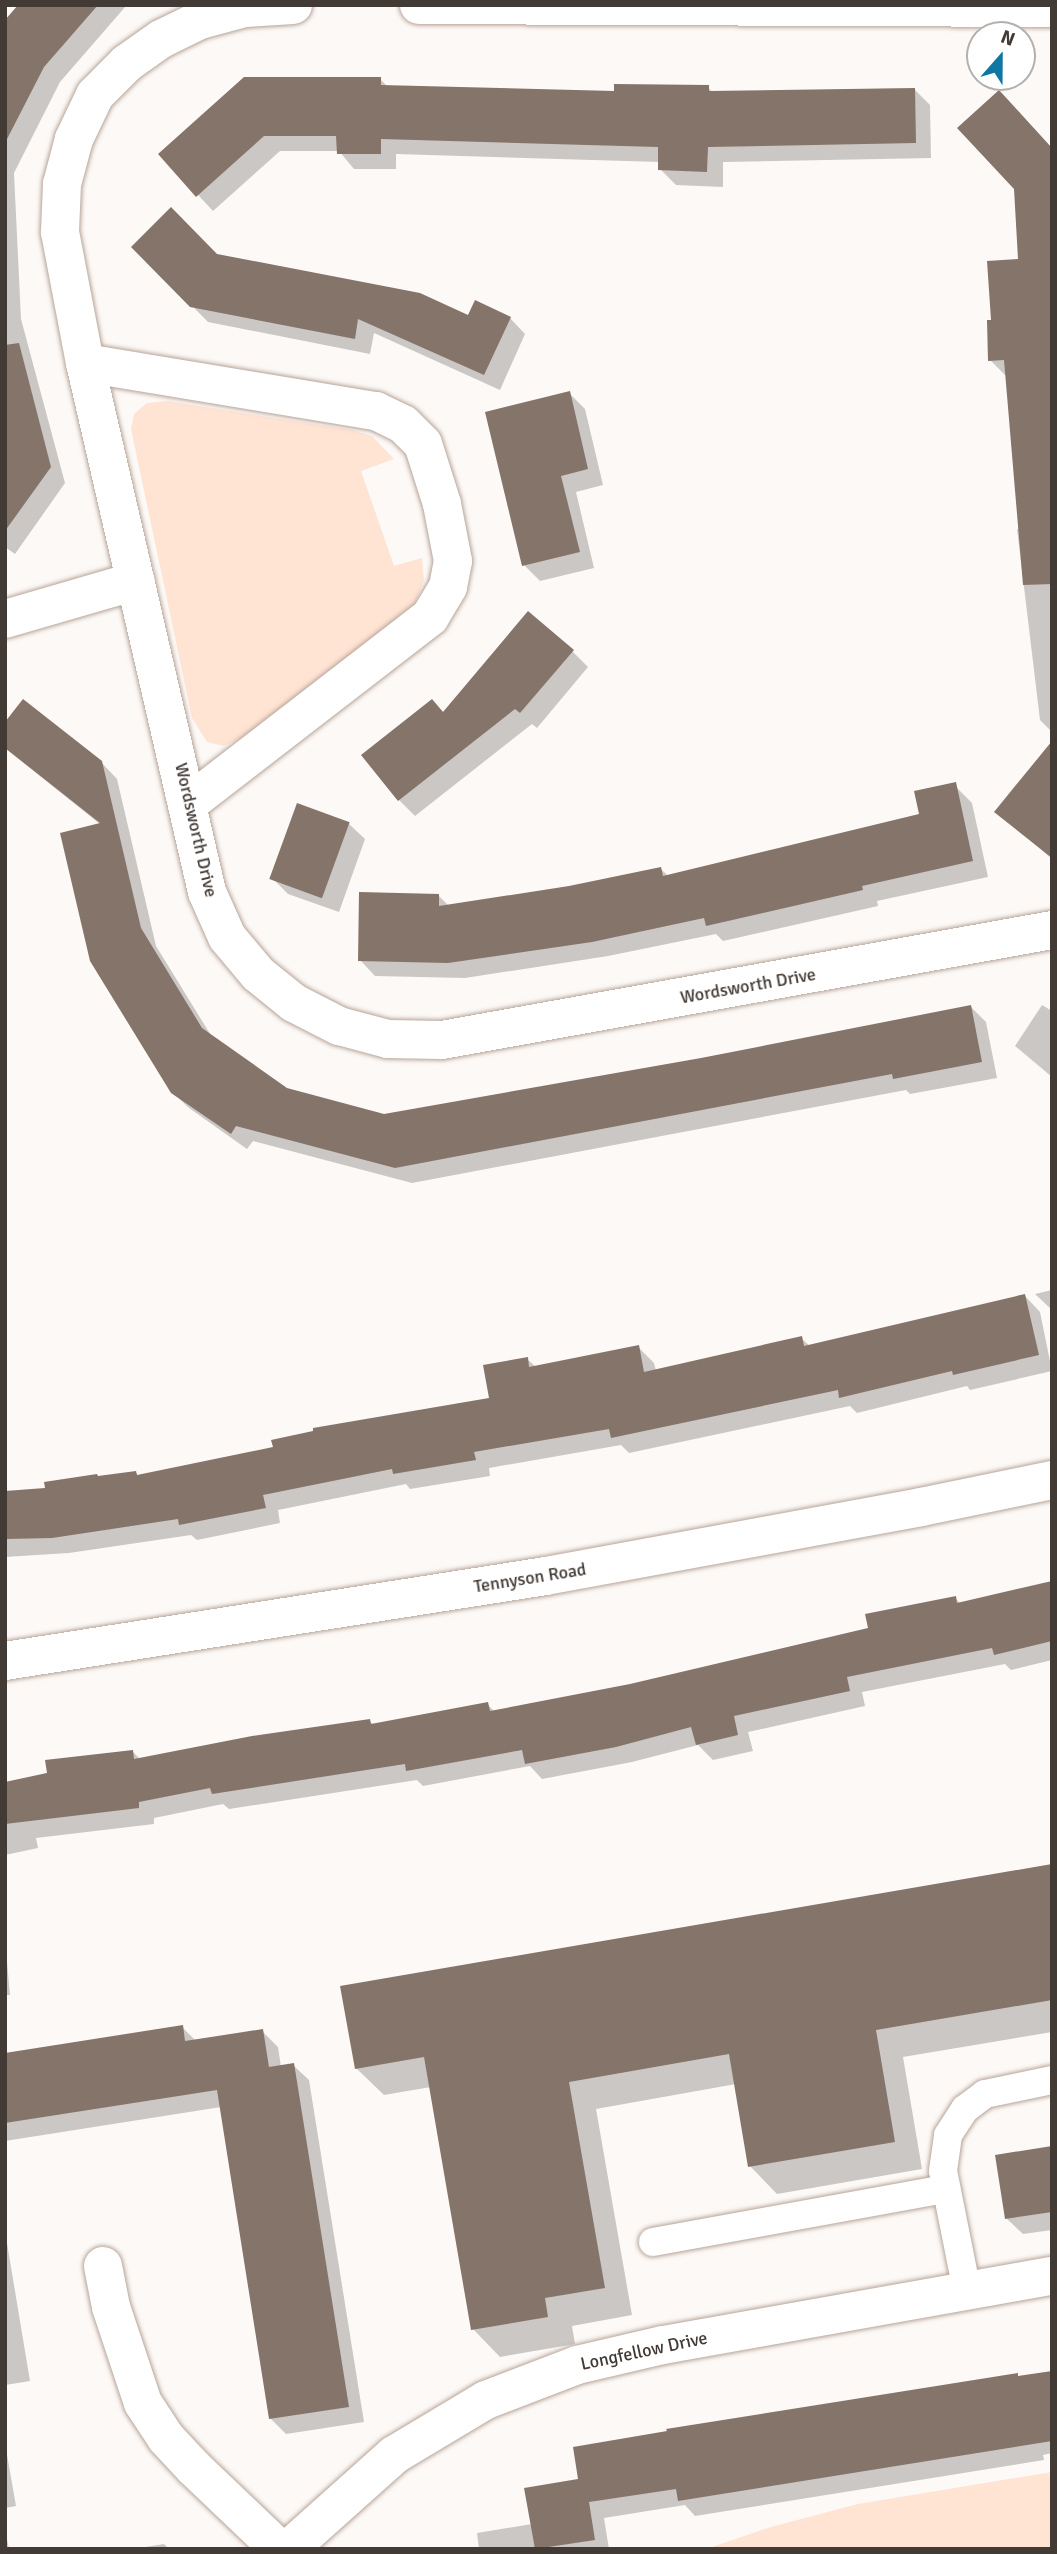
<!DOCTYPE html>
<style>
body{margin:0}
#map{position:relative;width:1057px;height:2554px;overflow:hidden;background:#fdf9f6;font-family:Signika,sans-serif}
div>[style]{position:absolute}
.green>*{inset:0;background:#ffe3d3}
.shadow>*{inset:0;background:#0003}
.building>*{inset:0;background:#857469;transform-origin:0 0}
.roads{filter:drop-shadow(0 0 2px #b7a499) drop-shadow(0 0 2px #b7a499)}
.lane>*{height:28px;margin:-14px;padding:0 14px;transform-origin:14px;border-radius:14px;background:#fff}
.street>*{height:38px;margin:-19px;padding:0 19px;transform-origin:19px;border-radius:19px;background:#fff}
span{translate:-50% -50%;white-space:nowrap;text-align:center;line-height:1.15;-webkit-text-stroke:7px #fff;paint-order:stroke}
.street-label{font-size:18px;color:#423a35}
.frame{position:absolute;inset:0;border:7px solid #423a35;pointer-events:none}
.north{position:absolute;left:966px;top:21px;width:70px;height:70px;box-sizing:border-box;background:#fff;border:2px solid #b3b0ae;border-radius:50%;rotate:21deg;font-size:19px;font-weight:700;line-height:28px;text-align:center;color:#423a35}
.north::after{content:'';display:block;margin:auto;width:24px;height:32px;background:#0e78a3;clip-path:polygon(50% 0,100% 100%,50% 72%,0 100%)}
</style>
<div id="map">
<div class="green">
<div style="clip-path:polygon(167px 401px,352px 430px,372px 436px,394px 459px,361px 471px,394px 566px,422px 558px,424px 580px,414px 606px,248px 735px,224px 746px,207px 742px,192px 718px,131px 429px,134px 414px,147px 403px)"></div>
<div style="clip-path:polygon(1052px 2472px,1052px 2549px,706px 2549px,771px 2527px,858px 2504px)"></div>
</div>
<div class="shadow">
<div style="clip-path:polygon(20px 5px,126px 6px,60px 82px,14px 173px,21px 319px,65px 483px,15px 554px,5px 547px,5px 24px)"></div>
<div style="clip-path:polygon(380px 79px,388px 87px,616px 92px,708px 87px,713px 93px,914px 89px,930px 105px,931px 158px,723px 162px,723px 187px,676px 185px,660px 169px,660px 162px,396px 154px,396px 169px,354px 169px,339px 151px,280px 151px,213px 211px,160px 154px)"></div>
<div style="clip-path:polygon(1052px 207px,1052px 732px,1040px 720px,1017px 529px,1020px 529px,1006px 376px,990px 360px,992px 321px,1020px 261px)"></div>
<div style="clip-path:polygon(134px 247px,469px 317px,510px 318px,525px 334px,500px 390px,374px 333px,370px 354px,208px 322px)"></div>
<div style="clip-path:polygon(569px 393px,585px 409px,603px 485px,576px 492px,594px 568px,540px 581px,524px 565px)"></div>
<div style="clip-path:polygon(572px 651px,588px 667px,537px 728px,532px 724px,415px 816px,399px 800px,432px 701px,444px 713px)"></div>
<div style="clip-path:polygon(5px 725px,101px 762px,117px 779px,156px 946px,212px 1037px,287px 1089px,384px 1115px,701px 1060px,970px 1006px,986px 1022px,997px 1078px,910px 1094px,906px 1090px,412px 1183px,253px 1141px,247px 1149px,189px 1108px,172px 1092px,101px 825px,5px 748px)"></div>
<div style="clip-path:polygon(1052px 743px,1052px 859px,997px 812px)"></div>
<div style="clip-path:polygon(956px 787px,972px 803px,988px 877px,877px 901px,878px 906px,723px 941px,716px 934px,608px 956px,465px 978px,375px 976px,360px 960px,439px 896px,449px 906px,570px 888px,661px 869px,669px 877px,921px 815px)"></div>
<div style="clip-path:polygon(349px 824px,365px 839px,339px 912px,288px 894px,272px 878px)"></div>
<div style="clip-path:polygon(1042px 1005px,1052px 1011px,1052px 1077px,1015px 1046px)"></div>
<div style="clip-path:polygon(1052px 1290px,1052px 1310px,1035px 1294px)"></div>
<div style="clip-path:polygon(1025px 1296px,1040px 1312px,1052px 1371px,970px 1390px,967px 1386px,857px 1413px,850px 1406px,629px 1453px,621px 1445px,489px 1468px,490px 1476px,410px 1489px,406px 1484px,278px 1510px,280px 1523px,197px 1540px,191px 1535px,69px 1553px,5px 1557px,5px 1493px,47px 1490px,136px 1473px,139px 1477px,491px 1400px,527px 1359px,536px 1367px,638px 1347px,654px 1363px,656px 1371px,801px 1338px,810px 1346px)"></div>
<div style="clip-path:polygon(1052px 1583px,1052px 1660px,1011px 1670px,1005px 1664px,862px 1692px,865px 1706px,748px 1732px,753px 1751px,713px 1760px,698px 1745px,632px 1762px,542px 1779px,530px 1766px,423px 1786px,417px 1780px,229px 1809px,223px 1804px,154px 1818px,154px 1824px,36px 1838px,38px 1848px,5px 1855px,5px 1784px,132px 1751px,140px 1759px,369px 1721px,374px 1725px,487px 1704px,495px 1712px,631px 1686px,870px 1630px,955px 1598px,961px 1604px)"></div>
<div style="clip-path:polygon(1052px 1866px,1052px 2032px,903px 2057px,922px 2169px,777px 2194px,750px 2166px,736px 2084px,596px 2109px,632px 2315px,572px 2326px,575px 2344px,500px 2357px,473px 2329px,431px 2087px,384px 2095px,356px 2068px)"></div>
<div style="clip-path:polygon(5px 1940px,10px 1995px,5px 1995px)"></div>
<div style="clip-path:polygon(182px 2027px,196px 2041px,262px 2031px,278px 2047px,281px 2067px,293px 2065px,309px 2080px,364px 2422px,286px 2434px,270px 2418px,221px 2107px,5px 2141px,5px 2055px)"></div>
<div style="clip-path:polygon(1052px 2148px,1052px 2230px,1023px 2234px,1007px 2219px)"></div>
<div style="clip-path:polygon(5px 2231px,30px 2381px,5px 2385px)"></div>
<div style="clip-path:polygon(1052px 2373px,1052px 2453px,1043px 2455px,1044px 2460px,695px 2516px,685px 2505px,604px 2518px,609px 2549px,479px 2549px,477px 2533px,532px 2524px,580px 2480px,1017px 2375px,1020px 2378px)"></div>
<div style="clip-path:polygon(5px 2443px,16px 2506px,5px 2508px)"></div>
<div style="clip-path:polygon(5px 2529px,9px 2549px,5px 2549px)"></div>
<div style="clip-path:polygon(164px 2544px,169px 2549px,133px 2549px)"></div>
</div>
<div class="building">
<div style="clip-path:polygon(18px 5px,98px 5px,44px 67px,5px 143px,5px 20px)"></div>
<div style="clip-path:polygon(244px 77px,381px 77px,381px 85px,614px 91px,614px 84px,709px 85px,709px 91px,915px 88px,916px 143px,708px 147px,707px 172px,658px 170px,658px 147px,381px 139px,381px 154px,337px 154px,336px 136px,264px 136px,196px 197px,158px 154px)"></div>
<div style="clip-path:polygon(999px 90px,1052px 148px,1052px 584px,1023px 585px,1004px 360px,988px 361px,987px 320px,991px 320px,987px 261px,1018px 259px,1014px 189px,957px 128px)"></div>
<div style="clip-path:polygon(171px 207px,217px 254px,420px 293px,468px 315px,475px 300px,511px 317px,484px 375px,358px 319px,355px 339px,190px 307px,131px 247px)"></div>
<div style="clip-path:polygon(19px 343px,51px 467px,5px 531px,5px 345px)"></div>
<div style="clip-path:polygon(570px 391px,588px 469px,561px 476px,580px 552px,522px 566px,485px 412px)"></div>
<div style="clip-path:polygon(528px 611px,574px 650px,520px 713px,515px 709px,398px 801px,361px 755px,432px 699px,443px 712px)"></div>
<div style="clip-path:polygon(23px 699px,102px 761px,141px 928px,202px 1028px,287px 1088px,384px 1114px,701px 1058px,971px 1005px,982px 1062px,893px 1079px,892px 1074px,395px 1168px,236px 1126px,231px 1134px,171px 1093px,90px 961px,60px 833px,100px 823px,5px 748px,5px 722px)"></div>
<div style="clip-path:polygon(1052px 741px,1052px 858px,994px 812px)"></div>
<div style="clip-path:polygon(956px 782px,973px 861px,862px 886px,863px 890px,706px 926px,704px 918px,592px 942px,448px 963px,358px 961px,359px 892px,439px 894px,439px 906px,569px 886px,661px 867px,663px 876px,919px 814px,914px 791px)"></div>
<div style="left:297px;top:803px;width:56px;height:81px;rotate:20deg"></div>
<div style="clip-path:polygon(1025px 1294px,1039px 1355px,953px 1375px,952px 1371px,839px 1398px,838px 1390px,611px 1438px,609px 1429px,474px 1452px,476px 1460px,393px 1474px,392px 1469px,263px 1495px,266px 1508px,179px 1525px,178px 1519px,52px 1538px,5px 1539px,5px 1491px,45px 1488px,44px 1482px,97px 1474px,98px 1476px,136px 1471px,137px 1475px,273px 1447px,271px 1440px,313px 1431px,313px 1428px,489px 1398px,483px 1365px,528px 1357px,529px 1367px,639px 1345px,644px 1372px,802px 1336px,804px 1346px)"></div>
<div style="clip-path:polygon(1052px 1581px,1052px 1641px,994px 1655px,992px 1648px,847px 1677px,850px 1691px,734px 1716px,738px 1735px,696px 1745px,691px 1727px,616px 1747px,525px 1764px,522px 1750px,406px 1771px,405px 1764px,212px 1794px,210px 1788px,139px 1802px,139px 1808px,5px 1824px,5px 1782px,47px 1773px,45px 1760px,133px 1750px,134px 1759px,252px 1736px,370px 1719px,371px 1724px,488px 1702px,490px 1711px,630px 1684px,868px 1628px,865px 1614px,956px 1596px,957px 1603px)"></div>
<div style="clip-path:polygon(1052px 1864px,1052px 2000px,876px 2030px,895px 2142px,748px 2167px,729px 2054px,569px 2082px,605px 2288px,545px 2298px,548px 2317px,471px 2330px,424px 2057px,355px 2069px,340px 1986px)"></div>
<div style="clip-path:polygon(183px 2025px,185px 2041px,263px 2029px,269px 2067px,294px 2063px,349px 2407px,269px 2419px,217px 2090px,5px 2123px,5px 2053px)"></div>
<div style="clip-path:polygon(1052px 2146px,1052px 2212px,1005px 2219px,995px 2155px)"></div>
<div style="clip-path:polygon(1052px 2371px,1052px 2441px,678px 2501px,676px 2489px,589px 2502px,595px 2540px,535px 2549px,524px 2488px,578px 2479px,573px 2447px,667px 2431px,666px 2429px,1018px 2373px,1018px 2376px)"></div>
</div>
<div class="roads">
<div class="lane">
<div style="left:653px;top:2242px;width:298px;rotate:-10.3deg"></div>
<div style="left:967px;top:2291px;width:122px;rotate:-101.3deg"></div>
<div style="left:943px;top:2171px;width:36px;rotate:-82deg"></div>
<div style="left:948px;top:2135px;width:31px;rotate:-57deg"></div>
<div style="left:965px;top:2109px;width:25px;rotate:-37deg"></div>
<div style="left:985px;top:2094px;width:68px;rotate:-11.8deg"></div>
</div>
<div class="street">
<div style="left:293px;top:5px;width:48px;rotate:176.4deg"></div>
<div style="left:245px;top:8px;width:47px;rotate:165.1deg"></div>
<div style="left:200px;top:20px;width:43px;rotate:154deg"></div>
<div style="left:161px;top:39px;width:42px;rotate:144.8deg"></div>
<div style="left:127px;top:63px;width:45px;rotate:135deg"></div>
<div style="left:95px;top:95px;width:49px;rotate:115.5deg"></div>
<div style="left:74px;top:139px;width:47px;rotate:104.9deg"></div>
<div style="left:62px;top:184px;width:48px;rotate:92.4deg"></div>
<div style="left:60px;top:232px;width:133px;rotate:79.2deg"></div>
<div style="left:85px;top:363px;width:543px;rotate:77.01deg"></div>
<div style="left:207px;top:892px;width:49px;rotate:66deg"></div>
<div style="left:227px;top:937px;width:48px;rotate:50deg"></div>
<div style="left:258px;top:974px;width:46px;rotate:38.9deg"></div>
<div style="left:294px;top:1003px;width:51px;rotate:27.1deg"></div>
<div style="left:339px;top:1026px;width:51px;rotate:14.9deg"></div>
<div style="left:388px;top:1039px;width:54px;rotate:1.1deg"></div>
<div style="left:442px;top:1040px;width:620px;rotate:-10.22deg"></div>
<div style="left:419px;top:5px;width:633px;rotate:0.27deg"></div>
<div style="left:85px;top:363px;width:295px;rotate:9.4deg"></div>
<div style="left:376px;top:411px;width:30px;rotate:26deg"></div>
<div style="left:403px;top:424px;width:28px;rotate:45deg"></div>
<div style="left:423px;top:444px;width:63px;rotate:72.4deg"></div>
<div style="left:442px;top:504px;width:58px;rotate:79.1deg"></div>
<div style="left:453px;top:561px;width:26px;rotate:101deg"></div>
<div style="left:448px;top:587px;width:35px;rotate:121deg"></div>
<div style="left:430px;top:617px;width:304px;rotate:142.3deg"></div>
<div style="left:5px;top:619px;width:136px;rotate:-16.2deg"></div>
<div style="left:5px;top:1661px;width:548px;rotate:-8.93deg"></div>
<div style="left:546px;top:1576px;width:381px;rotate:-10.4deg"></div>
<div style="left:921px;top:1507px;width:134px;rotate:-11.6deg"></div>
<div style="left:103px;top:2266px;width:42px;rotate:79deg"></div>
<div style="left:111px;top:2307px;width:101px;rotate:71.6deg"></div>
<div style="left:143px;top:2403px;width:42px;rotate:56.7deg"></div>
<div style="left:166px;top:2438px;width:41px;rotate:47deg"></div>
<div style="left:194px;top:2468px;width:117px;rotate:43.6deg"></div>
<div style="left:289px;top:2549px;width:141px;rotate:-41.8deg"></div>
<div style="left:394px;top:2455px;width:107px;rotate:-30.9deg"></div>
<div style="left:486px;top:2400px;width:97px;rotate:-21deg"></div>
<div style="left:577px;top:2365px;width:88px;rotate:-13.1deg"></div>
<div style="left:663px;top:2345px;width:395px;rotate:-10.1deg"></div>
</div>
</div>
<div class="street-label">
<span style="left:196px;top:830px;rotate:77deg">Wordsworth Drive</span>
<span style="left:748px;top:986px;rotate:-10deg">Wordsworth Drive</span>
<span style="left:530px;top:1578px;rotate:-9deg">Tennyson Road</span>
<span style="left:644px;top:2351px;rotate:-12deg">Longfellow Drive</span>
</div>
<div class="frame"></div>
<div class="north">N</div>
</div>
